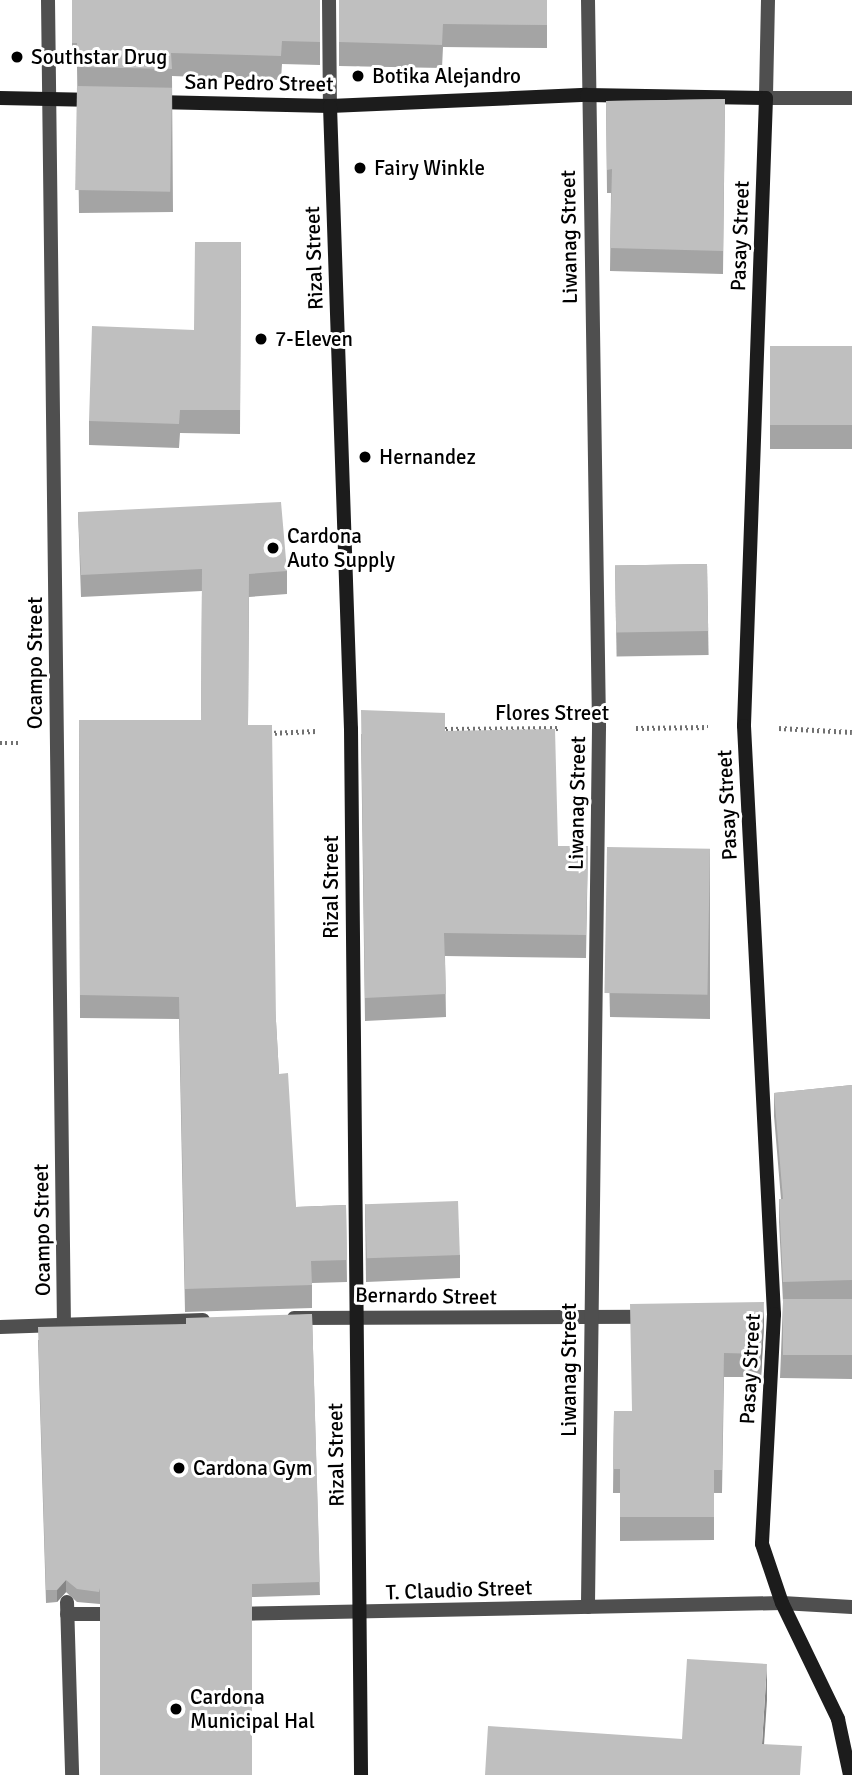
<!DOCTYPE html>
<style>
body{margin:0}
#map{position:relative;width:852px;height:1775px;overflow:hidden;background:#fff;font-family:Signika,sans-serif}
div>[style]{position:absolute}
.path>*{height:4.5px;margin-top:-2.25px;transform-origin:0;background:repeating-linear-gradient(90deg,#717171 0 2px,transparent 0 5.5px)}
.lane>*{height:14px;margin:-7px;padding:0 7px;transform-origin:7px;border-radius:7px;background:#4f4f4f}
.street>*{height:14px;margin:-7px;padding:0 7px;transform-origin:7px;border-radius:7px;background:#4f4f4f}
.secondary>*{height:14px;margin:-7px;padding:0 7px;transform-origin:7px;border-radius:7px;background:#1c1c1c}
.wall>*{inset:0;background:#a4a4a4;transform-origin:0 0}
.shaded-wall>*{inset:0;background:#868686}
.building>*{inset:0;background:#bfbfbf;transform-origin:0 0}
.dots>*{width:19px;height:19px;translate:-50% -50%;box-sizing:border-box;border:4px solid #fff;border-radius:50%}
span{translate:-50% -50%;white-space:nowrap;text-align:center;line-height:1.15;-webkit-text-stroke:6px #fff;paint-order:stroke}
.poi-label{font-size:21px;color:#000}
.left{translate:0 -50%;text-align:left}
.street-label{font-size:21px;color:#000}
</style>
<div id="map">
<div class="path">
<div style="left:636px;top:728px;width:72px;rotate:-0.8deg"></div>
<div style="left:779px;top:728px;width:73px;rotate:3.1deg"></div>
<div style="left:440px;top:729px;width:121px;rotate:-0.5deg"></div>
<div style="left:269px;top:733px;width:47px;rotate:-2.4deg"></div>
<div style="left:0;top:743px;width:19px"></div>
</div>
<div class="lane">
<div style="left:294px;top:1318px;width:354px;rotate:-0.2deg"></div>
<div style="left:0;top:1327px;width:203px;rotate:-2deg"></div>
<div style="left:67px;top:1602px;width:173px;rotate:88.3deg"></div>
</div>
<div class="street">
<div style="left:48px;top:0;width:1325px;rotate:89.31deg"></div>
<div style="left:329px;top:0;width:106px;rotate:89.5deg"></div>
<div style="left:588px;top:0;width:728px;rotate:89.13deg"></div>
<div style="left:599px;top:728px;width:879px;rotate:90.72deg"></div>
<div style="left:768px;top:0;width:98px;rotate:91.2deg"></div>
<div style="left:766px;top:98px;width:86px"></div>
<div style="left:67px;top:1614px;width:51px"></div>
<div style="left:233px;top:1614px;width:549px;rotate:-1.15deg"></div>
<div style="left:782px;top:1603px;width:70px;rotate:3.3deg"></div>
</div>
<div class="secondary">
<div style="left:0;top:98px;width:97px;rotate:1.2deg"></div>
<div style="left:155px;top:102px;width:175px;rotate:1.3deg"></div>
<div style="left:330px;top:106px;width:257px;rotate:-2.5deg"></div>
<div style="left:587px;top:95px;width:179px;rotate:1deg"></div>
<div style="left:766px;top:98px;width:628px;rotate:92.01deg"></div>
<div style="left:744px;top:726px;width:589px;rotate:87.08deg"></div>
<div style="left:774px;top:1314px;width:230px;rotate:93deg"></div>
<div style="left:762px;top:1544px;width:62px;rotate:71.3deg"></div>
<div style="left:782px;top:1603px;width:129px;rotate:64.2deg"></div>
<div style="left:838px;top:1719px;width:57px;rotate:77.9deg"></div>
<div style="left:330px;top:106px;width:623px;rotate:88.07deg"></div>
<div style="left:351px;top:729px;width:1046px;rotate:89.45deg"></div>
</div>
<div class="wall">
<div style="clip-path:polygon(72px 0,320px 0,320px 65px,282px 64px,281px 80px,172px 76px,173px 212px,79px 213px,77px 66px,72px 66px)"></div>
<div style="clip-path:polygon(339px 0,547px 0,547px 48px,443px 47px,442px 68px,339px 66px)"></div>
<div style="clip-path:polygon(725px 99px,723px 274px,610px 271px,611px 193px,607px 193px,606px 101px)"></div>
<div style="clip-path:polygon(241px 242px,240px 434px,180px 433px,179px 448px,89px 445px,89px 421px,194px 330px)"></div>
<div style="left:770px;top:346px;width:82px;height:103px"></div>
<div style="clip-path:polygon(78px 512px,287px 571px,287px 594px,249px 597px,248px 725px,276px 1021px,279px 1074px,296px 1207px,346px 1205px,347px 1282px,312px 1283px,312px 1308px,185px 1312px,179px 1019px,80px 1018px,79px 720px,201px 720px,202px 591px,81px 597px)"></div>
<div style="left:707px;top:564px;width:91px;height:92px;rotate:89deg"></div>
<div style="clip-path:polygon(445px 731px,558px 846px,588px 846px,586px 958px,445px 956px,446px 1017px,365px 1021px,361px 734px)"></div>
<div style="clip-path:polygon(710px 849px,710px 1019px,610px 1017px,607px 870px)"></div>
<div style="clip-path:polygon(852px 1085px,852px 1379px,780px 1378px,783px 1302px,779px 1222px,779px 1199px,781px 1199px,774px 1116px,774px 1093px)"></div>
<div style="clip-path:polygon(365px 1204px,460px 1255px,460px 1278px,366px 1282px)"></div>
<div style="clip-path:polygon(312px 1314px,320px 1595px,252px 1597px,100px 1604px,77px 1602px,66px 1592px,57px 1602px,46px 1603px,38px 1340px,186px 1324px)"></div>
<div style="clip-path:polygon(764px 1325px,761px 1377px,724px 1377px,722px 1493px,714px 1493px,714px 1540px,620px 1541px,620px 1493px,613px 1493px,614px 1411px,632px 1411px)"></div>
</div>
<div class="shaded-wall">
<div style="clip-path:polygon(764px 1302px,764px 1325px,761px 1377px,761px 1354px)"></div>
<div style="clip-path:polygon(66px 1580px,66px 1592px,57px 1602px,57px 1590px)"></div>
<div style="clip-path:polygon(767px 1664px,767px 1700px,762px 1775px,762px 1744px)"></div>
</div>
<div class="building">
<div style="clip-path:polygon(72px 0,320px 0,320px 42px,282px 41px,281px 56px,171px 53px,172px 69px,77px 67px,77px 43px,72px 43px)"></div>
<div style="clip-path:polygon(339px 0,547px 0,547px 25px,443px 24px,442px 45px,339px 42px)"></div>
<div style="left:77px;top:86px;width:95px;height:104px;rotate:1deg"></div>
<div style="clip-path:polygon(725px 99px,723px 251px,610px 248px,612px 169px,607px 170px,606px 101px)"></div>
<div style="clip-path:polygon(195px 242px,241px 242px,240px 410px,180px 410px,179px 424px,89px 421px,92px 326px,194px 330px)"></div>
<div style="left:770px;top:346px;width:82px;height:79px"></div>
<div style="clip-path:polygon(281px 502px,287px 571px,249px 574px,248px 725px,272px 725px,276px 1021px,279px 1074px,288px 1073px,296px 1207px,346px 1205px,347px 1260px,311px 1261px,312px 1285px,185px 1289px,179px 997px,80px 995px,79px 720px,201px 720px,202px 569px,81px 575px,78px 512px)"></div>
<div style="left:707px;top:564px;width:67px;height:92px;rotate:89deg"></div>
<div style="clip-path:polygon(361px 710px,445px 713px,445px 731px,555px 729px,558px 846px,588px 846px,586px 935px,444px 933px,446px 994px,365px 998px)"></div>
<div style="left:607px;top:847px;width:103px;height:146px;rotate:1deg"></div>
<div style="clip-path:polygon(852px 1085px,852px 1280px,783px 1282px,779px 1199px,783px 1199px,774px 1093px)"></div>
<div style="left:458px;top:1201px;width:54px;height:93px;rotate:88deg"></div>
<div style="left:852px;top:1299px;width:56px;height:69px;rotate:90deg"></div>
<div style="clip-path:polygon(764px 1302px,761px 1354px,724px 1353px,722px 1470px,714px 1470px,714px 1517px,620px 1517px,620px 1469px,613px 1469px,614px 1411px,632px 1411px,630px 1304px)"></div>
<div style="clip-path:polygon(312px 1314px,320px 1582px,252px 1584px,252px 1589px,100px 1588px,99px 1592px,77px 1589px,66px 1580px,57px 1590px,46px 1590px,38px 1327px,186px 1324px,186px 1318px)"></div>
<div style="left:100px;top:1588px;width:152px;height:187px"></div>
<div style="clip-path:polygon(687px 1659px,767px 1664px,762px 1744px,802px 1746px,800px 1775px,485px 1775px,488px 1726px,682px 1739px)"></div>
</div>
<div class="dots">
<div style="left:17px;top:57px;background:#000"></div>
<div style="left:358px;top:76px;background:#000"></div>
<div style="left:360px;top:168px;background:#000"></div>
<div style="left:261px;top:339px;background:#000"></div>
<div style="left:365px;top:457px;background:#000"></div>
<div style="left:273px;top:548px;background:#000"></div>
<div style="left:179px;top:1468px;background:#000"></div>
<div style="left:176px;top:1709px;background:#000"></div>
</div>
<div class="poi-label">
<span class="left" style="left:31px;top:57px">Southstar Drug</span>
<span class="left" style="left:372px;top:76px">Botika Alejandro</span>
<span class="left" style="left:374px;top:168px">Fairy Winkle</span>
<span class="left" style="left:275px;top:339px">7-Eleven</span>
<span class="left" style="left:379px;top:457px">Hernandez</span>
<span class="left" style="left:287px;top:548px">Cardona<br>Auto Supply</span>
<span class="left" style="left:193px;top:1468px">Cardona Gym</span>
<span class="left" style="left:190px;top:1709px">Cardona<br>Municipal Hal</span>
</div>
<div class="street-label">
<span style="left:259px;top:83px;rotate:1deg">San Pedro Street</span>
<span style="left:740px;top:236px;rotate:-88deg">Pasay Street</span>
<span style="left:569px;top:237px;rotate:-91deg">Liwanag Street</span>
<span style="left:314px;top:258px;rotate:-92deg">Rizal Street</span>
<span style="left:35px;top:663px;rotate:-90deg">Ocampo Street</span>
<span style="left:552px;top:713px">Flores Street</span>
<span style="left:577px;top:803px;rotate:-89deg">Liwanag Street</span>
<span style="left:727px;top:805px;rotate:-93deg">Pasay Street</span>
<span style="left:331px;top:887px;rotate:-90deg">Rizal Street</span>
<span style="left:42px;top:1230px;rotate:-91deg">Ocampo Street</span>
<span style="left:426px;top:1296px;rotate:1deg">Bernardo Street</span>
<span style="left:750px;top:1369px;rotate:-87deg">Pasay Street</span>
<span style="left:569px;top:1370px;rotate:-90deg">Liwanag Street</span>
<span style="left:336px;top:1455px;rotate:-91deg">Rizal Street</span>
<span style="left:459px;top:1590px;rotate:-2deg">T. Claudio Street</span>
</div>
</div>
